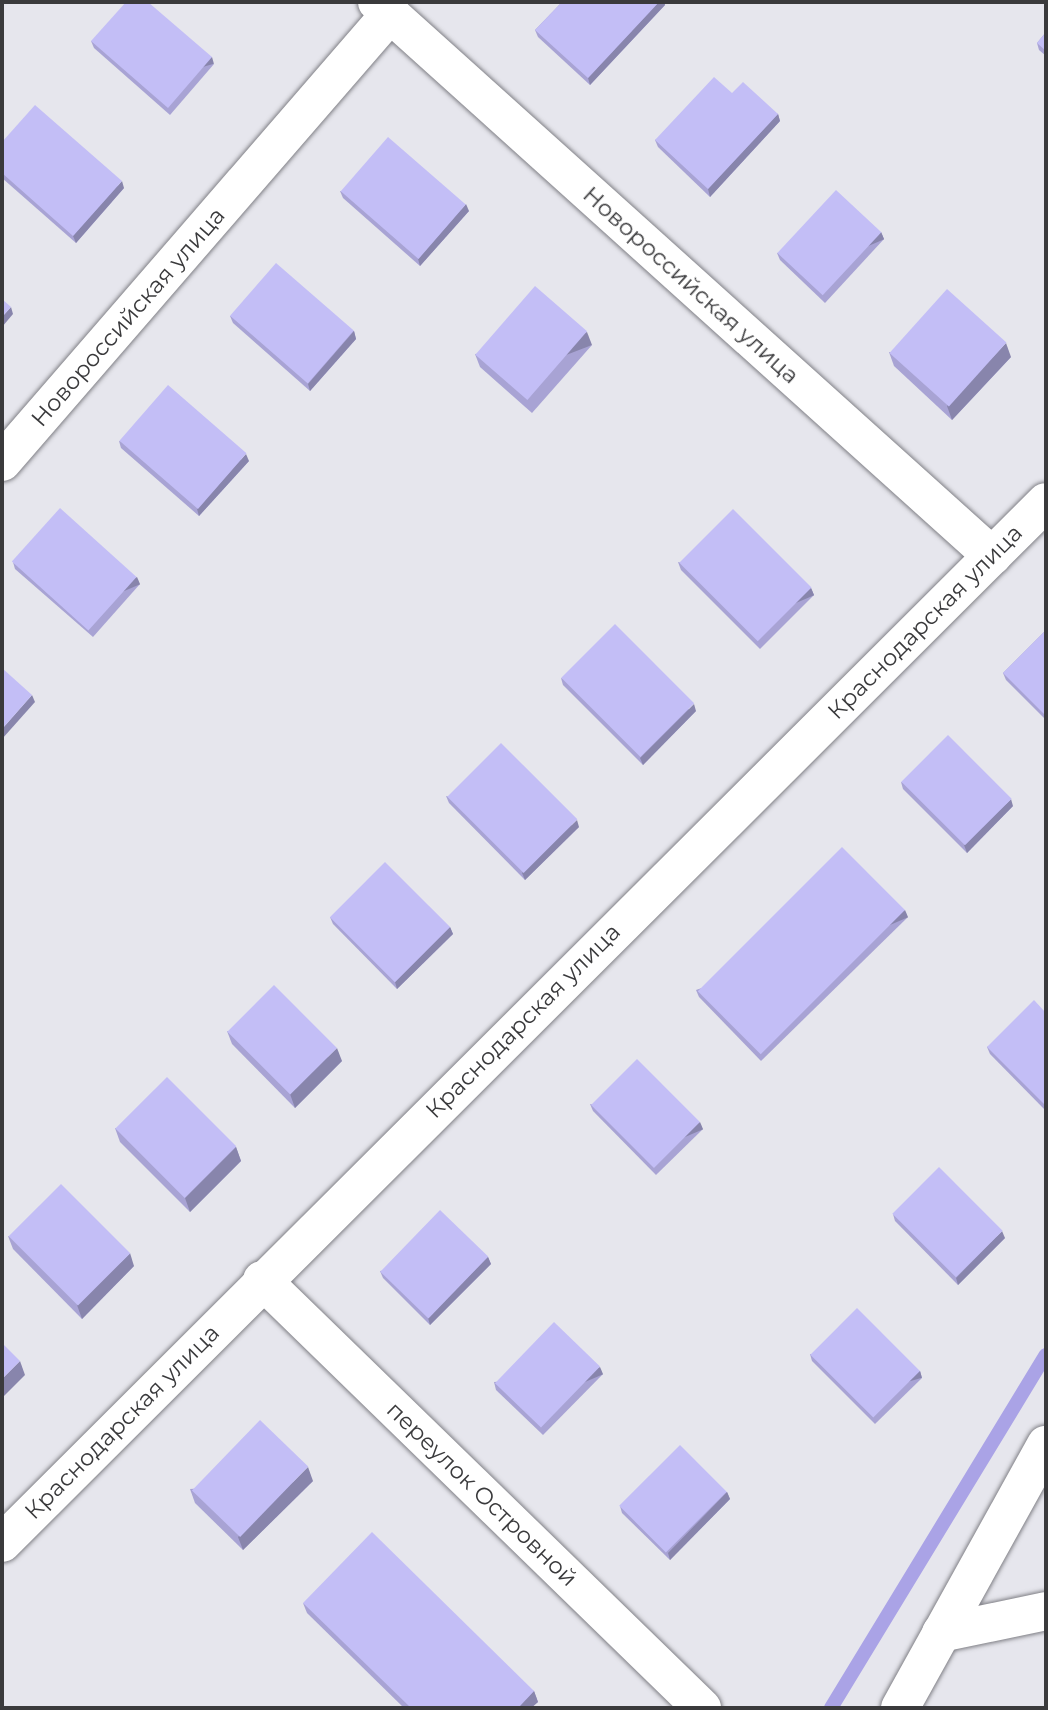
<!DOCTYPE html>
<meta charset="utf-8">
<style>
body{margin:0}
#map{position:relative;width:1048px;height:1710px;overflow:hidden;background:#e6e6ed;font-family:Montserrat,sans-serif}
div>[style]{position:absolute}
.stream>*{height:14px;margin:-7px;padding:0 7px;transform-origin:7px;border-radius:7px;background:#aaa3e6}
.roads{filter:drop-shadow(0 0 2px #808086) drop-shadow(0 0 2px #808086)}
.minor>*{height:38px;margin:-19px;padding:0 19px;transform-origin:19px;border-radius:19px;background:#fff}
.wall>*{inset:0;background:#a8a3d4}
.shaded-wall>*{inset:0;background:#8885ac;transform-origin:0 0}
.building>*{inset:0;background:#c3bef6;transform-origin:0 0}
span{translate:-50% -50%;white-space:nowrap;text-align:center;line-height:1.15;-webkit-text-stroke:7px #fff;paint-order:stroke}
.street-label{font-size:23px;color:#3a3a3c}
.frame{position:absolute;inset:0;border:4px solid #3a3a3c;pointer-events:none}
</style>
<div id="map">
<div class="stream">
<div style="left:831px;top:1708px;width:413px;rotate:-58.7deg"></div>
</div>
<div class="roads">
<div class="minor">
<div style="left:377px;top:2px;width:828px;rotate:42.01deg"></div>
<div style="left:2px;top:462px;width:594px;rotate:-49.1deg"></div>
<div style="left:262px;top:1280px;width:614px;rotate:44.21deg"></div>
<div style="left:2px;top:1543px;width:1474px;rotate:-44.92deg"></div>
<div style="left:941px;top:1633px;width:107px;rotate:-11.8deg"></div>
<div style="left:900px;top:1708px;width:301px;rotate:-61deg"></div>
</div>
</div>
<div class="wall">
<div style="clip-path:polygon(562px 2px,664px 2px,665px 5px,590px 85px,538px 37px,535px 30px)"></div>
<div style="clip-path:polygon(1046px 32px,1046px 56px,1039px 50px,1037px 43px)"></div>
<div style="clip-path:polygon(91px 41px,214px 64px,170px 115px,94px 48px)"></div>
<div style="clip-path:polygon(732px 93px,778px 114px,780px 121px,710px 197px,658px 147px,655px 140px)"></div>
<div style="clip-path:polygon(2px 142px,124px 188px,76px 243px,2px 178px)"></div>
<div style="clip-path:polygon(340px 191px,469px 211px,420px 266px,343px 198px)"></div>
<div style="clip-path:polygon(881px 232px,884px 239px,825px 303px,780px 260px,777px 253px)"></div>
<div style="clip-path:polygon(230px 316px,354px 331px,356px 339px,310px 391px,233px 323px)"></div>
<div style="clip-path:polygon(592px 345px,532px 413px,480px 367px,475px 354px)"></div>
<div style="clip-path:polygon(889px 352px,1011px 357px,952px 420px,894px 366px)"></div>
<div style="clip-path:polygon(119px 441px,249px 461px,199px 516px,121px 448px)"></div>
<div style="clip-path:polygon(13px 562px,140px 584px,93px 637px,15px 569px)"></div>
<div style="clip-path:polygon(678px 562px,811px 588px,814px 595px,760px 649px,681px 570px)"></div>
<div style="clip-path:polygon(1046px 630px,1046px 720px,1006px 680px,1003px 673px)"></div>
<div style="clip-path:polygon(561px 678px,696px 711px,643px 765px,563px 685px)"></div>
<div style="clip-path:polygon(901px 782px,1013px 806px,967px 853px,903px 789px)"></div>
<div style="clip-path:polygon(446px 796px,579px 827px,525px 880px,449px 803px)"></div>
<div style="clip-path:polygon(330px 917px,450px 927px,453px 934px,397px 989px,333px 924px)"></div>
<div style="clip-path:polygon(908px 917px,761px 1061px,699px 997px,696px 990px)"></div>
<div style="clip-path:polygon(1046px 1013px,1046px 1111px,990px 1054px,987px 1047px)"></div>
<div style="clip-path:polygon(227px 1031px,342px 1061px,295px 1108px,232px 1044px)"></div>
<div style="clip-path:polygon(590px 1104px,703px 1129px,656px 1175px,593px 1111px)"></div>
<div style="clip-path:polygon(115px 1128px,236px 1147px,241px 1161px,190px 1212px,120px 1142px)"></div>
<div style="clip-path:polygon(893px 1214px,1005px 1238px,958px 1285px,895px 1221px)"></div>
<div style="clip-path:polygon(8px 1236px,134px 1266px,82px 1319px,13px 1249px)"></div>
<div style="clip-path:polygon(488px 1257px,491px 1264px,430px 1325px,383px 1278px,380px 1271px)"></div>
<div style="clip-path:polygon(810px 1354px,920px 1371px,922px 1378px,875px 1424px,812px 1361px)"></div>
<div style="clip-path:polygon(603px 1374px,543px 1435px,496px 1390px,494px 1382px)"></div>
<div style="clip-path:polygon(313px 1481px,243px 1550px,195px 1503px,190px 1489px)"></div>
<div style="clip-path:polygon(727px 1492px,730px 1499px,670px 1560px,622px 1513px,620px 1506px)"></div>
<div style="clip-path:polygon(303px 1603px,534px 1691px,538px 1702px,531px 1708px,404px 1708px,307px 1613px)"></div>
</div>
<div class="shaded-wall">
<div style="clip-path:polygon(659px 2px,664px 2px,665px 5px,590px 85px,588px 78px)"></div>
<div style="left:212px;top:57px;width:7px;height:67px;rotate:74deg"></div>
<div style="clip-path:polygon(778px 114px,780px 121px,710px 197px,708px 189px)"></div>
<div style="clip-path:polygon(122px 181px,124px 188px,76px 243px,73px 236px)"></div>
<div style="clip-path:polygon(466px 204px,469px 211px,420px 266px,418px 259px)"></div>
<div style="left:881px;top:232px;width:8px;height:86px;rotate:67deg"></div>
<div style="clip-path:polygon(11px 307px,13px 314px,2px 327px,2px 317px)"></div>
<div style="clip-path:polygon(354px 331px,356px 339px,310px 391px,308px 384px)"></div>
<div style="left:587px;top:332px;width:14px;height:91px;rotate:69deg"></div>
<div style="clip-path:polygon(1006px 343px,1011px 357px,952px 420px,947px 406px)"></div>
<div style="clip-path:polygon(246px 454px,249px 461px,199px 516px,197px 509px)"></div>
<div style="left:137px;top:577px;width:8px;height:71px;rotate:67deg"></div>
<div style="left:811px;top:588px;width:8px;height:76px;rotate:67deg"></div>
<div style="clip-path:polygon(32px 695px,35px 702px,2px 739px,2px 729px)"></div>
<div style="clip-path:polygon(694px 704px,696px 711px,643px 765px,640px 758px)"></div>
<div style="clip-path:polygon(1011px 799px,1013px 806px,967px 853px,964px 845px)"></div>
<div style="clip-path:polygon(577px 820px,579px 827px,525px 880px,522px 873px)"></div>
<div style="left:905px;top:910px;width:8px;height:205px;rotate:67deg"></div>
<div style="clip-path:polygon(450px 927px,453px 934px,397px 989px,395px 982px)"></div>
<div style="clip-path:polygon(337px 1048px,342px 1061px,295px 1108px,290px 1094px)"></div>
<div style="left:700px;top:1122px;width:8px;height:66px;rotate:67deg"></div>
<div style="clip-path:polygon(236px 1147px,241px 1161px,190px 1212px,185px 1198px)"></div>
<div style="clip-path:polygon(1002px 1231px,1005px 1238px,958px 1285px,956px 1278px)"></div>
<div style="clip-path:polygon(130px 1253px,134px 1266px,82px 1319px,77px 1305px)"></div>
<div style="clip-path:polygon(488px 1257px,491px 1264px,430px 1325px,428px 1318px)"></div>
<div style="clip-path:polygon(20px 1361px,25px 1375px,2px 1398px,2px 1379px)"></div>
<div style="left:600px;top:1367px;width:8px;height:86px;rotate:67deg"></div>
<div style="left:920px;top:1371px;width:7px;height:66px;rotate:74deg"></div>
<div style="clip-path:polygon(308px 1467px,313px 1481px,243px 1550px,238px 1537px)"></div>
<div style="clip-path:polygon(727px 1492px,730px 1499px,670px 1560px,668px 1553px)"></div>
<div style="clip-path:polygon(534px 1691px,538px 1702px,531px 1708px,518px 1708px)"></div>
</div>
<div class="building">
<div style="clip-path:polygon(126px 2px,148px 2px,212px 57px,168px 108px,91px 41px)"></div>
<div style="clip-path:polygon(562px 2px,659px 2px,588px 78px,535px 30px)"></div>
<div style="clip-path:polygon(1046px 32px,1046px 51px,1037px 43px)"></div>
<div style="clip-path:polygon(714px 77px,732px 93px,743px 82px,778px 114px,708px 189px,655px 140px)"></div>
<div style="clip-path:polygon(35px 105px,122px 181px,73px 236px,2px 173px,2px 142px)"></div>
<div style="left:388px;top:137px;width:103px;height:72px;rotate:41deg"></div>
<div style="left:836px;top:190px;width:62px;height:86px;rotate:43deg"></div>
<div style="left:276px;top:263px;width:103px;height:70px;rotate:41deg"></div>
<div style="left:535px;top:286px;width:69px;height:91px;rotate:41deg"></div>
<div style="left:947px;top:289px;width:80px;height:86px;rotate:42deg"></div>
<div style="clip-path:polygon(2px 299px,11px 307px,2px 317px)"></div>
<div style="left:168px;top:385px;width:104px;height:74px;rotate:41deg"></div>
<div style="left:60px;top:508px;width:103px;height:72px;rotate:42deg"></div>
<div style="left:733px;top:509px;width:111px;height:76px;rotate:45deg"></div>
<div style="left:615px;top:624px;width:112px;height:76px;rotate:45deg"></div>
<div style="clip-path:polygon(1046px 630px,1046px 716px,1003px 673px)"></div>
<div style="clip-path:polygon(2px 668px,32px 695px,2px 729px)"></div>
<div style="left:948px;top:735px;width:90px;height:66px;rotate:45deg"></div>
<div style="left:501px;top:743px;width:108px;height:76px;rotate:45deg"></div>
<div style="left:842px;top:847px;width:89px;height:204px;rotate:45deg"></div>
<div style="left:385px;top:862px;width:92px;height:78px;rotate:45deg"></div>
<div style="left:274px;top:985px;width:89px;height:66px;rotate:45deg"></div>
<div style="clip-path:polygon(1034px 1000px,1046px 1013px,1046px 1106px,987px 1047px)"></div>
<div style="left:637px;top:1059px;width:89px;height:65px;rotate:45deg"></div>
<div style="left:167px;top:1077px;width:98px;height:73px;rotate:45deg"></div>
<div style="left:939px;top:1167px;width:90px;height:66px;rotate:45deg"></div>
<div style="left:61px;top:1184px;width:98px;height:74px;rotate:45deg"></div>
<div style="left:440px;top:1210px;width:67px;height:86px;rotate:44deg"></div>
<div style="left:857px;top:1308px;width:89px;height:66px;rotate:45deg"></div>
<div style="left:554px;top:1322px;width:64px;height:85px;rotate:44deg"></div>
<div style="clip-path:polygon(2px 1343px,20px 1361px,2px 1379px)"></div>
<div style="left:260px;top:1420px;width:67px;height:98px;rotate:44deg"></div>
<div style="left:680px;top:1445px;width:66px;height:86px;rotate:45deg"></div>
<div style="clip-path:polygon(372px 1532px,534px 1691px,518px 1708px,411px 1708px,303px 1603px)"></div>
</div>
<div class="street-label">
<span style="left:691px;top:285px;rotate:42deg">Новороссийская улица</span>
<span style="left:128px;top:317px;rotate:-49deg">Новороссийская улица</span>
<span style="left:925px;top:622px;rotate:-45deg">Краснодарская улица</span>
<span style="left:523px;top:1021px;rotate:-45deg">Краснодарская улица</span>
<span style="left:122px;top:1422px;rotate:-45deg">Краснодарская улица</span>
<span style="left:482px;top:1494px;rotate:44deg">переулок Островной</span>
</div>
<div class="frame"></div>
</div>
